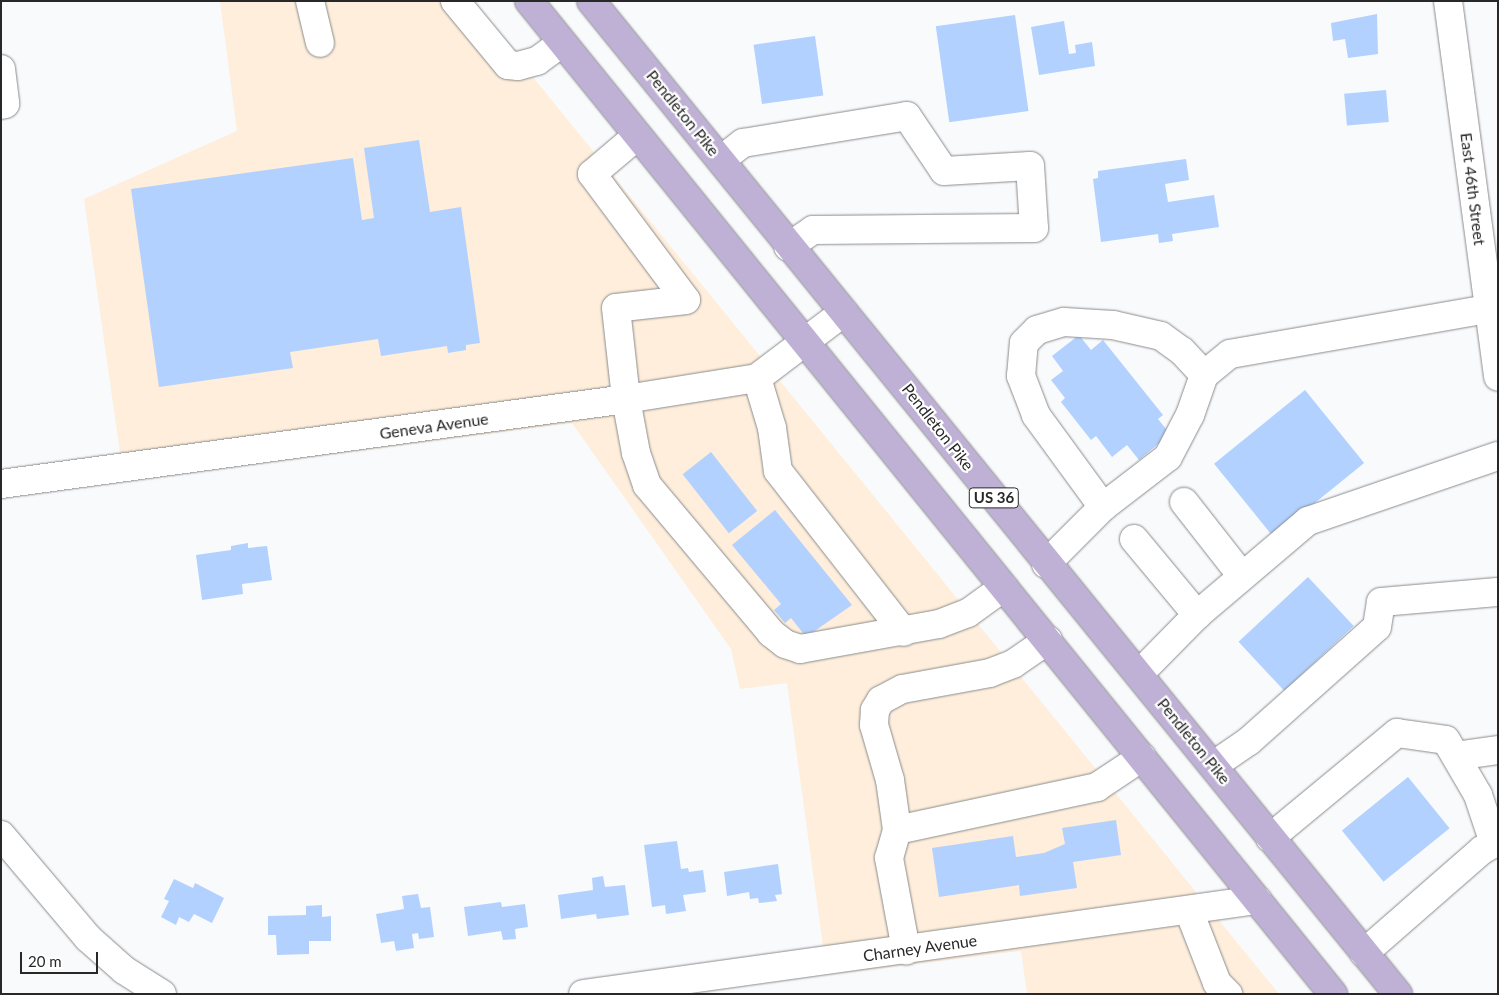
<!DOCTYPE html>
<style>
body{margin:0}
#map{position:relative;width:1499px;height:995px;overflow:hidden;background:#f9fafc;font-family:Lato,sans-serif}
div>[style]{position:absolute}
.commercial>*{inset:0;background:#feeedb}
.building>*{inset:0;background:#b2d1ff;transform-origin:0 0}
.roads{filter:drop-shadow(0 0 1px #8a8b8d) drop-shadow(0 0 1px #8a8b8d)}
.minor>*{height:28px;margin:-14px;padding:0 14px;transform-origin:14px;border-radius:14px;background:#fff}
.major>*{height:28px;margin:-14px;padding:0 14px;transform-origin:14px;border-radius:14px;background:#bfb1d5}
span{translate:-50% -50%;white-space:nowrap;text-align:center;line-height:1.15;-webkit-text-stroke:4.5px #fff;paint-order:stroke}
.shield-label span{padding:1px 4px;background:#fff;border:1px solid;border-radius:4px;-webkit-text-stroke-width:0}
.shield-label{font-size:15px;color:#282829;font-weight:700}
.street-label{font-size:16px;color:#282829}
.frame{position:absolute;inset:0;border:2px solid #282829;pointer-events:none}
.scale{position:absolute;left:20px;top:952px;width:78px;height:22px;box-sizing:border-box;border:2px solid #282829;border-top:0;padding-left:6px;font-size:15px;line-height:18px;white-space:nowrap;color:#282829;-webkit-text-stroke:4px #fff;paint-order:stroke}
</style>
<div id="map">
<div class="commercial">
<div style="clip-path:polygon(220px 1px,471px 1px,1279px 994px,1027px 994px,1021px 951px,827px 975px,787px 683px,740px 689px,731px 649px,572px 423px,124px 481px,84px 199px,237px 131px)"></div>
</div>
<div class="building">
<div style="clip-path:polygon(1377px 14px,1378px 54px,1348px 58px,1345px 39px,1333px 41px,1331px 23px)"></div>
<div style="left:1015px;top:15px;width:97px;height:80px;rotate:82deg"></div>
<div style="clip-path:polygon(1064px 21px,1069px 54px,1076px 53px,1075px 45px,1092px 42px,1095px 66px,1039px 75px,1031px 27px)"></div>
<div style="left:815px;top:36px;width:60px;height:62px;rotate:82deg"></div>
<div style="left:1386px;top:90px;width:32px;height:42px;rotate:85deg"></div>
<div style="clip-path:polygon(419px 140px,430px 212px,461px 207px,480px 343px,466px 345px,466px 350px,448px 353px,447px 346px,381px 356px,378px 339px,290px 352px,293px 368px,159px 387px,131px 189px,353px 158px,362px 220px,374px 218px,364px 148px)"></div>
<div style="clip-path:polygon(1186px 159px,1189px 180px,1165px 184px,1168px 202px,1214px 195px,1219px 227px,1172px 234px,1173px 241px,1159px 243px,1158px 234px,1101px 242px,1093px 179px,1098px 178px,1098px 171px)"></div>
<div style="clip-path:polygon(1079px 335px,1091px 350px,1103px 340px,1163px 415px,1158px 419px,1170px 434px,1139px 460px,1127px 445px,1112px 457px,1096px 436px,1091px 440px,1061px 402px,1065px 398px,1051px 380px,1063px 371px,1052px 356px)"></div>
<div style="left:1305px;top:390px;width:94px;height:117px;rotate:51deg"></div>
<div style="left:711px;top:452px;width:75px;height:36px;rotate:52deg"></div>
<div style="clip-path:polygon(775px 510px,852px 605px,806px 637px,791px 618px,785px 623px,774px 610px,781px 604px,732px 545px)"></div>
<div style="clip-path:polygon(248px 543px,248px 548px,267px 546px,272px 580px,242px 584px,243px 594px,202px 600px,196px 555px,231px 550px,231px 546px)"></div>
<div style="left:1308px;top:577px;width:67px;height:95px;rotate:47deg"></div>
<div style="left:1408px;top:777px;width:66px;height:85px;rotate:51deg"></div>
<div style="clip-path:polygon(1116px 820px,1121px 855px,1073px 862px,1077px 888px,1020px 896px,1019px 885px,939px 897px,932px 848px,1013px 836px,1016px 857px,1044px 853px,1065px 844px,1062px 828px)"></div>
<div style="clip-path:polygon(677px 841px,681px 869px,688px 868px,689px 872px,703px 870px,706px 892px,683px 895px,686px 911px,666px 914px,665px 905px,652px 907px,644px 845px)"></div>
<div style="clip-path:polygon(778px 864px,782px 894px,775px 895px,777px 901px,759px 903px,758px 898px,750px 899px,749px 892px,727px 896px,724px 872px)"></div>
<div style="clip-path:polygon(603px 876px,605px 887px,625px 885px,629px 915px,597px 919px,596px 914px,561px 919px,558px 895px,593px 890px,592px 878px)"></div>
<div style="clip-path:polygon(174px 879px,193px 888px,195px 883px,224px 898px,212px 923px,194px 914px,189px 922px,179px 917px,176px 925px,161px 917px,169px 901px,164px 899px)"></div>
<div style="clip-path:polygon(418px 894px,421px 908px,430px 907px,434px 937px,419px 939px,418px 933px,412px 934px,414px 948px,396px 951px,394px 941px,381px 943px,376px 914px,404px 909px,402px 896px)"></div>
<div style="clip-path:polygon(501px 902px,502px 907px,525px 904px,528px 927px,515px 929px,516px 939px,503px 940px,501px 931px,468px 936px,464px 907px)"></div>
<div style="clip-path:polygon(322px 905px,322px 917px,331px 916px,331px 941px,309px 941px,309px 954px,277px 955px,276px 935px,268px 935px,268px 916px,306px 915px,306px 906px)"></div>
</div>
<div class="roads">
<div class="minor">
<div style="left:310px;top:1px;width:43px;rotate:76.6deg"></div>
<div style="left:455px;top:1px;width:83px;rotate:50.4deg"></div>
<div style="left:508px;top:65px;width:10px;rotate:6deg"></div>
<div style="left:518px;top:66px;width:20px;rotate:-15deg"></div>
<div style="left:537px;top:61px;width:31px;rotate:-36deg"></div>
<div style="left:1448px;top:1px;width:379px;rotate:82.4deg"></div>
<div style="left:1px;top:69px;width:35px;rotate:83deg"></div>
<div style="left:5px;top:104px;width:4px;rotate:166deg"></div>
<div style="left:637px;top:136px;width:59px;rotate:139.8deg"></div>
<div style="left:592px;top:174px;width:157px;rotate:53.3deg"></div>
<div style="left:686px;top:300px;width:70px;rotate:173.5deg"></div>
<div style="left:616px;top:308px;width:92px;rotate:83.7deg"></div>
<div style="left:626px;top:399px;width:55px;rotate:79.5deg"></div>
<div style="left:636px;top:453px;width:34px;rotate:71deg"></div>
<div style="left:647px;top:485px;width:193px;rotate:50deg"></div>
<div style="left:771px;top:633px;width:18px;rotate:38deg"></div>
<div style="left:785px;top:644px;width:16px;rotate:18deg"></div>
<div style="left:800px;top:649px;width:141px;rotate:-10.2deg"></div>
<div style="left:939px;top:624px;width:31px;rotate:-21deg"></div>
<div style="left:968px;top:613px;width:44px;rotate:-35.8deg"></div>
<div style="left:721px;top:160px;width:28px;rotate:-38deg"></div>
<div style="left:743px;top:143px;width:166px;rotate:-9.3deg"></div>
<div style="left:907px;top:116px;width:66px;rotate:56.1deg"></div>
<div style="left:944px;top:171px;width:86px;rotate:-3.3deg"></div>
<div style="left:1030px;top:166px;width:62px;rotate:86.3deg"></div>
<div style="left:1034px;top:228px;width:221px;rotate:179.5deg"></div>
<div style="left:813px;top:230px;width:30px;rotate:146deg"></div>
<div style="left:757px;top:378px;width:52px;rotate:73.3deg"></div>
<div style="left:772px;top:428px;width:43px;rotate:82.1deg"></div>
<div style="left:778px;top:471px;width:204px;rotate:52deg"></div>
<div style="left:1px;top:484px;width:631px;rotate:-7.74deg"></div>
<div style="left:626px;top:399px;width:133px;rotate:-9.1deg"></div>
<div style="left:757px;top:378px;width:109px;rotate:-37.2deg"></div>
<div style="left:1184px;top:502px;width:94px;rotate:51.9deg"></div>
<div style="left:1103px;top:507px;width:114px;rotate:-126.1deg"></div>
<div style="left:1036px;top:415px;width:42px;rotate:-111deg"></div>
<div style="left:1021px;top:376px;width:33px;rotate:-85deg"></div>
<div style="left:1024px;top:343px;width:18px;rotate:-45deg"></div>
<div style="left:1037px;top:330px;width:28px;rotate:-17deg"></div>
<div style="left:1064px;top:322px;width:49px;rotate:3.5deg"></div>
<div style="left:1113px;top:325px;width:49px;rotate:12.9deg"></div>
<div style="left:1161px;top:336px;width:26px;rotate:36deg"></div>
<div style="left:1182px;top:351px;width:33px;rotate:47deg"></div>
<div style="left:1134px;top:539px;width:99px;rotate:50.3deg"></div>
<div style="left:1046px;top:564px;width:81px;rotate:-45deg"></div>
<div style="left:1103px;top:507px;width:82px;rotate:-37.6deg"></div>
<div style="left:1168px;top:457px;width:47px;rotate:-62.4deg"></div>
<div style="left:1190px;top:415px;width:42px;rotate:-70.7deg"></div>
<div style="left:1204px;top:375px;width:33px;rotate:-39deg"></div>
<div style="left:1230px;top:354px;width:262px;rotate:-9.9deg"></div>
<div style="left:1048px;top:640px;width:42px;rotate:145.6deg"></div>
<div style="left:1013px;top:664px;width:25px;rotate:159deg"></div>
<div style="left:990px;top:673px;width:89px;rotate:169.7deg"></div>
<div style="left:902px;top:689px;width:24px;rotate:152deg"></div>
<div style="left:881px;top:700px;width:12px;rotate:121deg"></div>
<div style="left:875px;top:710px;width:15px;rotate:94deg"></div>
<div style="left:874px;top:725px;width:57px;rotate:73.8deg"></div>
<div style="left:890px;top:780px;width:50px;rotate:82deg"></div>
<div style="left:897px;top:830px;width:205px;rotate:-12.1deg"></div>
<div style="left:1097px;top:787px;width:54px;rotate:-33.7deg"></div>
<div style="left:1139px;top:674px;width:83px;rotate:-45.5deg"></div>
<div style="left:1197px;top:615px;width:145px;rotate:-40.3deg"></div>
<div style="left:1308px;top:521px;width:201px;rotate:-18.9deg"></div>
<div style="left:1456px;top:756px;width:42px;rotate:-8.1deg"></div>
<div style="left:1214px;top:765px;width:42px;rotate:-34.4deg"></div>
<div style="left:1249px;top:741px;width:171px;rotate:-41.7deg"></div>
<div style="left:1377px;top:627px;width:25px;rotate:-81deg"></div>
<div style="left:1381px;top:602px;width:117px;rotate:-4.9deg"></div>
<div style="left:897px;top:830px;width:29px;rotate:106deg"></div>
<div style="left:889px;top:858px;width:94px;rotate:79.5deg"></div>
<div style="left:1px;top:835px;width:135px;rotate:49.8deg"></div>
<div style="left:88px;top:938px;width:48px;rotate:41.6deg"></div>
<div style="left:124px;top:970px;width:45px;rotate:32.3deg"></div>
<div style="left:1270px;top:838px;width:165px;rotate:-39.6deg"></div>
<div style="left:1397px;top:733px;width:49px;rotate:8.1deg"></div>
<div style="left:1446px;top:740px;width:64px;rotate:59.8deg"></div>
<div style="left:1478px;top:795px;width:51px;rotate:71.6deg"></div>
<div style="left:1189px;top:911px;width:77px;rotate:68.7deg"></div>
<div style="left:1217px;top:983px;width:16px;rotate:45deg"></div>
<div style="left:1364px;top:953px;width:157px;rotate:-41.1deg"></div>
<div style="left:1482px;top:850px;width:18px;rotate:-29deg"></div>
<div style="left:583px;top:994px;width:681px;rotate:-7.94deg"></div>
</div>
<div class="major">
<div style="left:529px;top:1px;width:1278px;rotate:51deg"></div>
<div style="left:591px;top:1px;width:1280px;rotate:50.9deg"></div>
</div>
</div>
<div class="shield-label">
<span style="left:994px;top:498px">US 36</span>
</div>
<div class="street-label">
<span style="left:683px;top:113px;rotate:51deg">Pendleton Pike</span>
<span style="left:1473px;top:189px;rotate:83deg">East 46th Street</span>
<span style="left:434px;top:426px;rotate:-8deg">Geneva Avenue</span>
<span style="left:938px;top:427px;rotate:52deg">Pendleton Pike</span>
<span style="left:1194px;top:741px;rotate:51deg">Pendleton Pike</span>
<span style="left:920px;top:948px;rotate:-8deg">Charney Avenue</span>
</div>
<div class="frame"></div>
<div class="scale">20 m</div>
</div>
